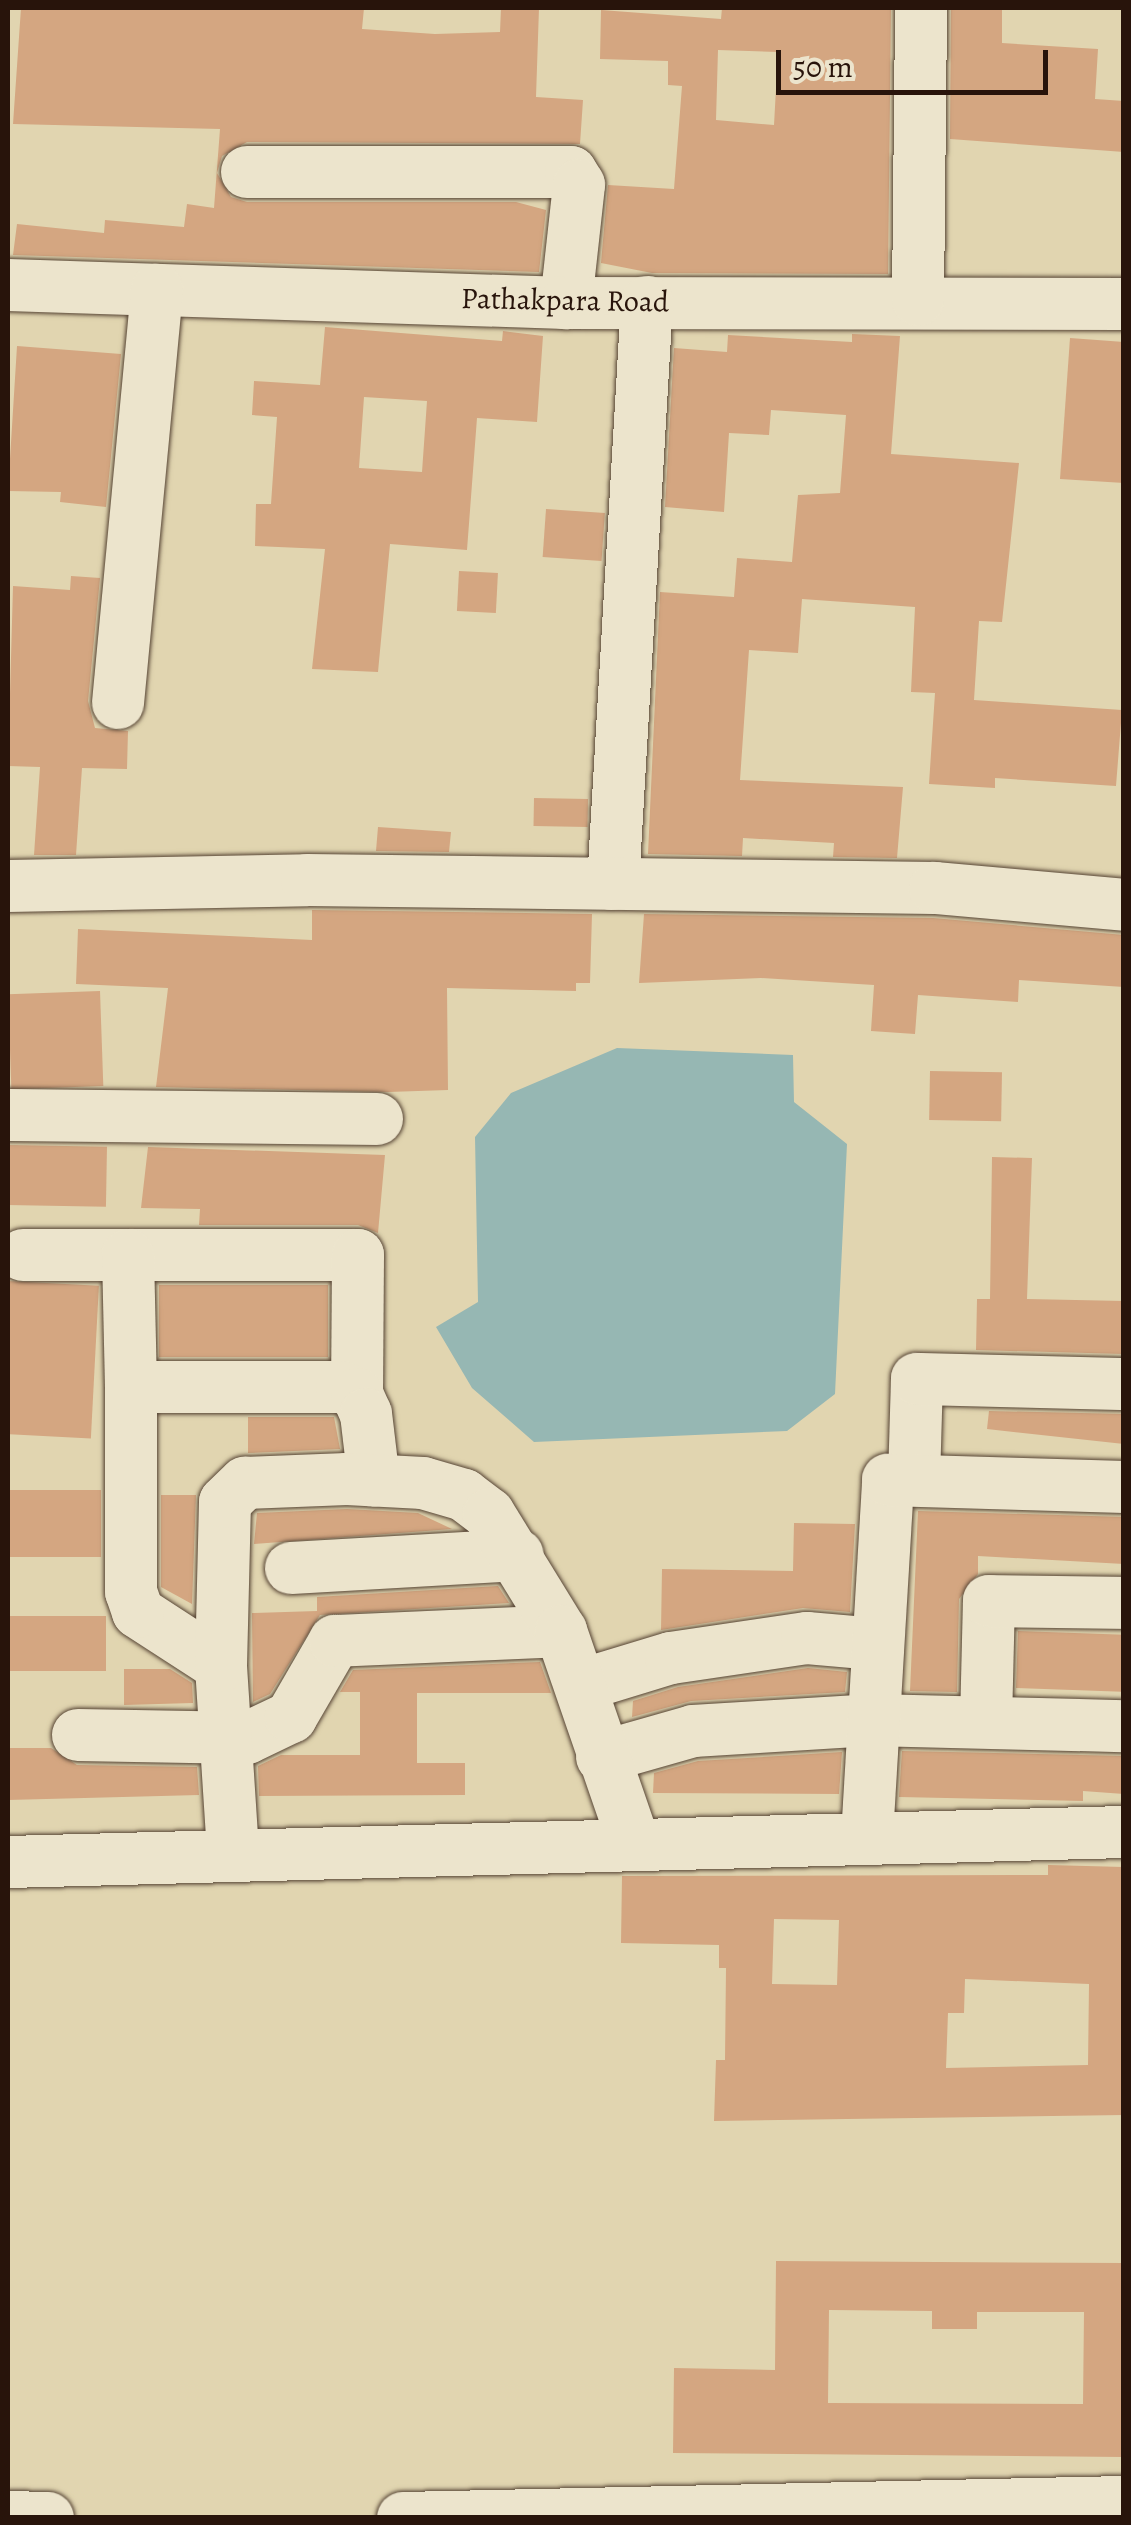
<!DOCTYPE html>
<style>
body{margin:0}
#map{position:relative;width:1131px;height:2525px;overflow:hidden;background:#e1d5b0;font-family:Alegreya,serif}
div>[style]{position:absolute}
.water>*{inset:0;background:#96b7b3}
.building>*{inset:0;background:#d4a681;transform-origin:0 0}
.roads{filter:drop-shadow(0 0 2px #564434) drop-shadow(0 0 2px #564434)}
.minor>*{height:52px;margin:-26px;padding:0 26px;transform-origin:26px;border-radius:26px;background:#ece4cc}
span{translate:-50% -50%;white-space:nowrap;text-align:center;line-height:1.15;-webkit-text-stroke:8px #ece4cc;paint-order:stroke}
.street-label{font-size:30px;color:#28140b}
.frame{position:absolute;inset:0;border:10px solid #28140b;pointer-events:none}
.scale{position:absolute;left:776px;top:50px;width:272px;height:45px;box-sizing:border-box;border:5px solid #28140b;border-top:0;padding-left:12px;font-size:30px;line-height:35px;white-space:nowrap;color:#28140b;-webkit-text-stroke:8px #ece4cc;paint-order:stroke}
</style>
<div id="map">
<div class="water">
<div style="clip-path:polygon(617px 1048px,793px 1055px,794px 1102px,847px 1144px,835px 1394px,787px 1431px,534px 1442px,472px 1388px,436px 1327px,478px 1302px,475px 1137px,511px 1093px)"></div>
</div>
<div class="building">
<div style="clip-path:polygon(21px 8px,364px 8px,362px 29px,435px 34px,500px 32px,501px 8px,539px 8px,536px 97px,583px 100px,580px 144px,247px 142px,222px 156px,217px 173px,231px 197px,247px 202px,516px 202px,546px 210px,539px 272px,13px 255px,17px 224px,104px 233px,105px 220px,184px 227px,187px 204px,214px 208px,220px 129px,13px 124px)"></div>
<div style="clip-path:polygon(evenodd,722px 8px,891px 8px,888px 274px,652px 273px,601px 263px,608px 185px,674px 189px,682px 86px,668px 85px,668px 61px,600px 59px,601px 10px,721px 19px,722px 8px,718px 50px,778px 52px,774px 125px,716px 120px,718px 50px)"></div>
<div style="clip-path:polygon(951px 8px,1002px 8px,1002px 43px,1098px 49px,1095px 99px,1124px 101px,1124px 152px,950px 139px)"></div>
<div style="clip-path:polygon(evenodd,325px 327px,502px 341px,503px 331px,543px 336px,537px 422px,477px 418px,467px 550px,390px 544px,378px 672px,312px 669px,325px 549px,255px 546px,256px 504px,271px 504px,277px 417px,252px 415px,254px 381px,320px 385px,325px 327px,364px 397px,427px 401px,422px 472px,359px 468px,364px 397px)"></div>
<div style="clip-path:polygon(852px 334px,900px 336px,891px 454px,1019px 463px,1002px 622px,979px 621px,974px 700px,1122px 710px,1116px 786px,995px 778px,995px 788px,929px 784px,935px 693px,911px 692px,915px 607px,802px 599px,798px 653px,749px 650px,740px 780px,903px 787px,897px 858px,833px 857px,834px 843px,743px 838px,742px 856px,648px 854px,660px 592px,734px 597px,737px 558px,792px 562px,798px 495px,840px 493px,846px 415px,771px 410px,769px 435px,729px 433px,724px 512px,665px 507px,674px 348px,727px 352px,728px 335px,852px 342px)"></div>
<div style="clip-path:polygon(1070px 338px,1124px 342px,1124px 483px,1060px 479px)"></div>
<div style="clip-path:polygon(17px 346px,121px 354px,106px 507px,60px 502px,61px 492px,8px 491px)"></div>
<div style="left:546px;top:509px;width:59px;height:48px;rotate:4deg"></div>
<div style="left:459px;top:571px;width:39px;height:40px;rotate:3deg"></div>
<div style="clip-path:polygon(71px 576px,100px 578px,88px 701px,95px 728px,128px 731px,127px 769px,82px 768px,76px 855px,34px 855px,40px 767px,8px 766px,13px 586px,70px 590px)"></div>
<div style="left:534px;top:798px;width:54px;height:28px;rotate:1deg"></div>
<div style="clip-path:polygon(378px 827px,451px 832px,449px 852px,376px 851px)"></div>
<div style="clip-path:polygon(312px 910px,592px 914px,590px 983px,576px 983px,576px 991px,447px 988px,448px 1090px,388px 1092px,156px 1087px,168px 988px,76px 984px,78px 929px,312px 940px)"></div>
<div style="clip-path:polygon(644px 914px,933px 918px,1124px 935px,1124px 987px,1019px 980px,1018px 1002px,918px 995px,915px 1034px,871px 1031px,874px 985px,761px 978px,639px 983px)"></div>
<div style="left:100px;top:991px;width:95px;height:92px;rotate:88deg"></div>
<div style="left:930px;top:1071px;width:72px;height:49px;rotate:1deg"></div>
<div style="left:8px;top:1145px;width:99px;height:60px;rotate:1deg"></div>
<div style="clip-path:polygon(148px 1147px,385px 1155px,378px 1233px,358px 1225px,199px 1225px,200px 1209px,141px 1208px)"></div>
<div style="clip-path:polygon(992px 1157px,1032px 1158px,1027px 1299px,1124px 1301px,1124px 1354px,976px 1350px,977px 1299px,990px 1299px)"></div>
<div style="left:8px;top:1281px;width:91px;height:153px;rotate:3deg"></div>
<div style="left:159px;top:1285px;width:169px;height:72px"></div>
<div style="clip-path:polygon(989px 1411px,1124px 1414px,1124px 1444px,987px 1429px)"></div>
<div style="clip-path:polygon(248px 1417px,334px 1417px,340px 1449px,248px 1453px)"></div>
<div style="left:8px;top:1490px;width:93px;height:67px"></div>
<div style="clip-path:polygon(161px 1495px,196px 1495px,192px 1604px,161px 1587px)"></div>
<div style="clip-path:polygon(347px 1509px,418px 1513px,452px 1529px,254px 1544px,257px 1513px)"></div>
<div style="clip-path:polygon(918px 1511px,1124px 1517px,1124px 1564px,978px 1556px,978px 1574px,959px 1599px,957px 1692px,910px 1691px)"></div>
<div style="clip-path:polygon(794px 1523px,855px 1524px,850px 1612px,803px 1608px,661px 1630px,662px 1569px,793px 1571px)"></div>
<div style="clip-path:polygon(498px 1586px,509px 1603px,320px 1615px,270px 1694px,253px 1702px,252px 1613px,317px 1611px,317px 1597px)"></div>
<div style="left:8px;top:1616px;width:98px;height:55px"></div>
<div style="left:1018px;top:1631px;width:106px;height:57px;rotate:2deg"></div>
<div style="clip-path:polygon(540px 1662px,551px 1693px,417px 1693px,417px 1763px,465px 1763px,465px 1795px,259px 1796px,258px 1766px,281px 1755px,360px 1755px,360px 1692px,340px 1692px,353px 1670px)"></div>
<div style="clip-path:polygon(808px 1668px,847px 1672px,845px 1692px,691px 1701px,632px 1717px,633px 1701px,678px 1687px)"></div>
<div style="clip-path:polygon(124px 1669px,170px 1669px,192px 1683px,193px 1703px,124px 1705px)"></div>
<div style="clip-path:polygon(8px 1748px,51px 1748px,77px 1765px,197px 1767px,199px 1795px,8px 1800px)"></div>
<div style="clip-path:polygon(902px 1751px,1124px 1756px,1124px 1794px,1083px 1791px,1083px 1801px,899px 1797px)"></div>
<div style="clip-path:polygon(842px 1752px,839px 1794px,653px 1793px,654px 1773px,698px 1761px)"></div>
<div style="clip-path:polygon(evenodd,1048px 1865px,1124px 1867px,1124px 2115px,714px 2121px,716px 2060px,725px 2060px,726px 1968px,719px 1968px,719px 1945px,621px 1943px,622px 1876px,1048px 1875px,1048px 1865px,774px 1919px,839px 1920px,837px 1985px,772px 1984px,774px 1919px,1048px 1865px,965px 1979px,1089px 1984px,1088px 2065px,946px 2068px,948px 2013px,964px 2013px,965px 1979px)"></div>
<div style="clip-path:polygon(evenodd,776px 2261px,1124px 2263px,1124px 2457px,673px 2453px,674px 2368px,775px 2370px,776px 2261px,829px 2310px,932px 2311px,932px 2329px,977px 2329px,977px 2312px,1084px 2312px,1083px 2404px,828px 2403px,829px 2310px)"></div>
</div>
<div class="roads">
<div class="minor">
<div style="left:247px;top:172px;width:324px"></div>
<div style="left:571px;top:172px;width:15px;rotate:58deg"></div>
<div style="left:579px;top:185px;width:119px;rotate:96.3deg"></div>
<div style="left:8px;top:285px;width:558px;rotate:1.85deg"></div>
<div style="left:566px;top:303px;width:558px;rotate:0.1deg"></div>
<div style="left:918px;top:300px;width:292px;rotate:-89.4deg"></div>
<div style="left:118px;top:703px;width:415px;rotate:-84.6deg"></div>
<div style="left:613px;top:884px;width:583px;rotate:-86.66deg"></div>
<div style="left:8px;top:886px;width:299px;rotate:-1.1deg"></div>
<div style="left:307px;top:880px;width:628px;rotate:0.73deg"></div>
<div style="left:935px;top:888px;width:190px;rotate:5.1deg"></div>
<div style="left:8px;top:1115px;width:369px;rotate:0.6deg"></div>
<div style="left:23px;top:1255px;width:335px"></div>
<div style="left:358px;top:1255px;width:139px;rotate:90.4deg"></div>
<div style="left:128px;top:1255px;width:132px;rotate:88.7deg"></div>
<div style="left:914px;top:1480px;width:101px;rotate:-88.3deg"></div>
<div style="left:917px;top:1379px;width:207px;rotate:1.4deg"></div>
<div style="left:291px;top:1568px;width:227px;rotate:-3.3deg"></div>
<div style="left:221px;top:1666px;width:99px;rotate:-147deg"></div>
<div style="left:138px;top:1612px;width:21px;rotate:-109deg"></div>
<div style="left:131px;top:1592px;width:205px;rotate:-90deg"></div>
<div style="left:131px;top:1387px;width:211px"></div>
<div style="left:342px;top:1387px;width:17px;rotate:25deg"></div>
<div style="left:357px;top:1394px;width:22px;rotate:66deg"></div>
<div style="left:366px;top:1414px;width:67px;rotate:83.2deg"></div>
<div style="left:582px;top:1685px;width:93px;rotate:-16.9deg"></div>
<div style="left:671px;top:1658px;width:137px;rotate:-8.4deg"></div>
<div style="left:807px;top:1638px;width:69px;rotate:5deg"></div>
<div style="left:986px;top:1722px;width:121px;rotate:-88.6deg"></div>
<div style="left:989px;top:1601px;width:135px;rotate:0.8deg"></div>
<div style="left:78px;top:1735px;width:169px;rotate:1deg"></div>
<div style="left:247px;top:1738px;width:49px;rotate:-25.5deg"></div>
<div style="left:291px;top:1717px;width:88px;rotate:-59.9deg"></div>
<div style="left:335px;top:1641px;width:226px;rotate:-2.5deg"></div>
<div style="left:602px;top:1757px;width:95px;rotate:-15.9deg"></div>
<div style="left:693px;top:1731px;width:178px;rotate:-3.5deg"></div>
<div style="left:871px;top:1720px;width:253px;rotate:1.4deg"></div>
<div style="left:867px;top:1837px;width:358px;rotate:-86.6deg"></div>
<div style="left:888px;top:1480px;width:236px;rotate:1.7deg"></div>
<div style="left:233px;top:1852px;width:186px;rotate:-93.7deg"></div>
<div style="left:221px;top:1666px;width:164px;rotate:-88.6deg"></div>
<div style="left:225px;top:1502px;width:28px;rotate:-44deg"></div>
<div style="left:245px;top:1483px;width:102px;rotate:-2.2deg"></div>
<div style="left:347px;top:1479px;width:76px;rotate:3deg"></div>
<div style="left:423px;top:1483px;width:43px;rotate:16.3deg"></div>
<div style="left:464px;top:1495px;width:31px;rotate:37deg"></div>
<div style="left:489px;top:1514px;width:137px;rotate:58.4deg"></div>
<div style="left:561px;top:1631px;width:221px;rotate:71deg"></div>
<div style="left:8px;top:1862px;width:1116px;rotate:-1.54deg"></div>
<div style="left:8px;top:2517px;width:40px;rotate:1.4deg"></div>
<div style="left:403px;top:2518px;width:721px;rotate:-1.27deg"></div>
</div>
</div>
<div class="street-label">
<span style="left:565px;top:300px;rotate:1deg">Pathakpara Road</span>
</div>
<div class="frame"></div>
<div class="scale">50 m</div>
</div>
